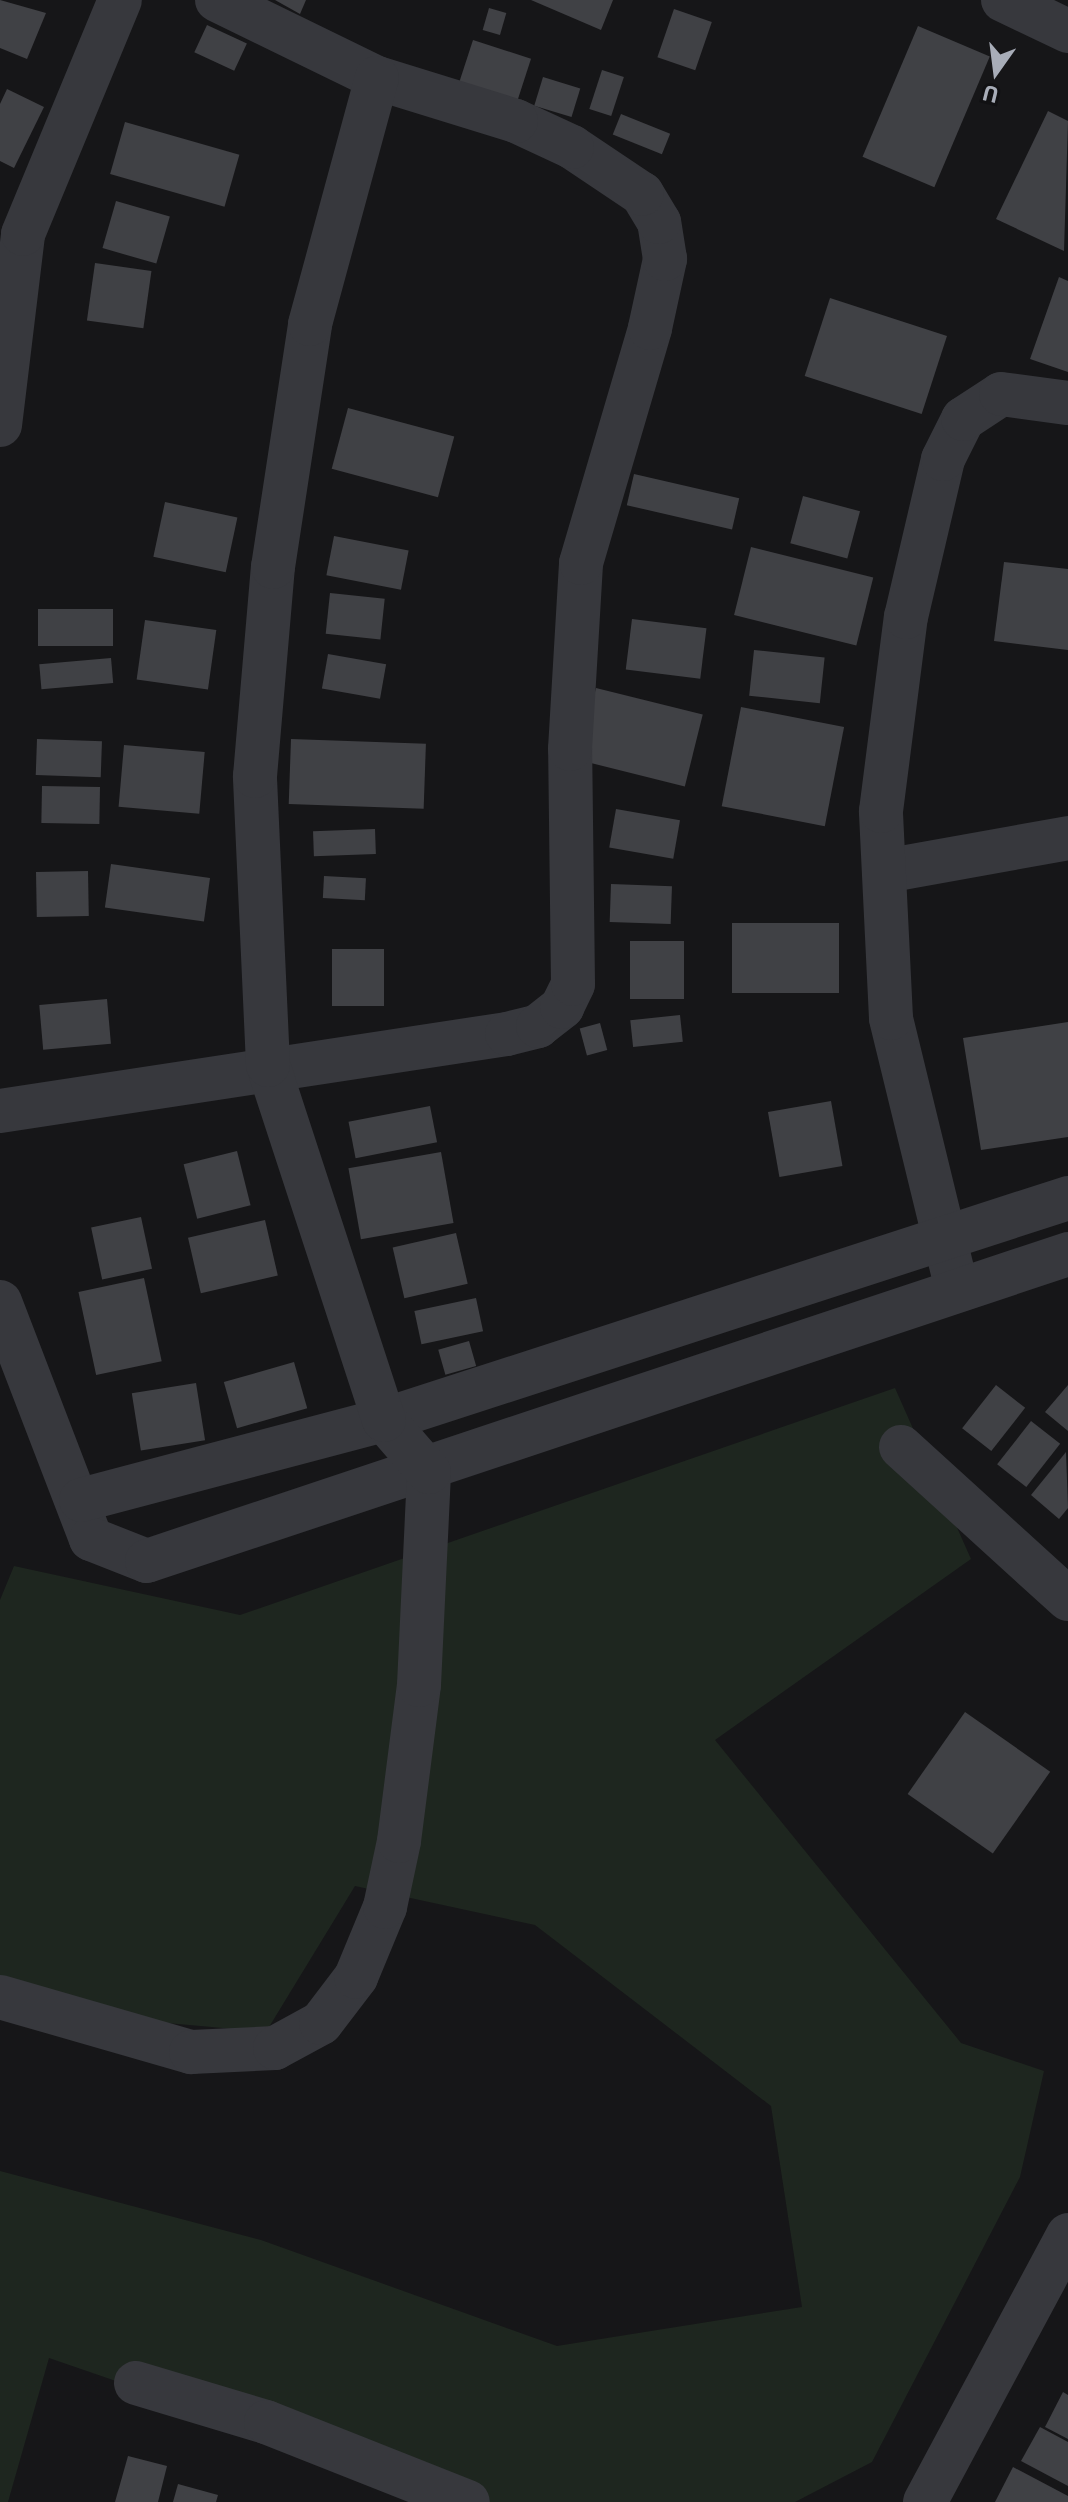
<!DOCTYPE html>
<style>
body{margin:0}
#map{position:relative;width:1068px;height:2502px;overflow:hidden;background:#161618;font-family:"Exo 2",sans-serif}
div>[style]{position:absolute}
.green>*{inset:0;background:#1e261f}
.building>*{inset:0;background:#404145;transform-origin:0 0}
.minor>*{height:44px;margin:-22px;padding:0 22px;transform-origin:22px;border-radius:22px;background:#37383d}
span{translate:-50% -50%;white-space:nowrap;text-align:center;line-height:1.15;-webkit-text-stroke:6px #111113;paint-order:stroke}
.north{position:absolute;left:956px;top:32px;width:80px;height:80px;-webkit-text-stroke:6px #111113;paint-order:stroke;rotate:194deg;font-size:22px;font-weight:700;line-height:32px;text-align:center;color:#a8adb8}
.north::after{content:'';display:block;margin:auto;width:28px;height:36px;background:#a8adb8;clip-path:polygon(50% 0,100% 100%,50% 72%,0 100%)}
</style>
<div id="map">
<div class="green">
<div style="clip-path:polygon(895px 1388px,971px 1559px,715px 1740px,961px 2043px,1044px 2071px,1020px 2177px,872px 2462px,795px 2502px,487px 2502px,453px 2497px,49px 2358px,8px 2502px,0 2502px,0 2171px,261px 2240px,557px 2346px,802px 2307px,771px 2106px,535px 1925px,355px 1886px,266px 2032px,0 2008px,0 1600px,14px 1566px,240px 1615px)"></div>
</div>
<div class="building">
<div style="clip-path:polygon(0 0,46px 13px,27px 59px,0 48px)"></div>
<div style="clip-path:polygon(275px 0,306px 0,300px 14px)"></div>
<div style="clip-path:polygon(531px 0,613px 0,601px 30px)"></div>
<div style="left:489px;top:8px;width:18px;height:23px;rotate:16deg"></div>
<div style="left:674px;top:9px;width:40px;height:51px;rotate:19deg"></div>
<div style="left:207px;top:25px;width:44px;height:30px;rotate:25deg"></div>
<div style="left:918px;top:26px;width:78px;height:142px;rotate:23deg"></div>
<div style="left:473px;top:40px;width:61px;height:44px;rotate:18deg"></div>
<div style="left:602px;top:70px;width:23px;height:41px;rotate:18deg"></div>
<div style="left:543px;top:77px;width:39px;height:30px;rotate:17deg"></div>
<div style="clip-path:polygon(7px 89px,44px 107px,14px 168px,0 161px,0 104px)"></div>
<div style="clip-path:polygon(1048px 111px,1068px 121px,1064px 251px,996px 219px)"></div>
<div style="left:621px;top:114px;width:53px;height:22px;rotate:22deg"></div>
<div style="left:125px;top:122px;width:119px;height:54px;rotate:16deg"></div>
<div style="left:116px;top:201px;width:56px;height:49px;rotate:16deg"></div>
<div style="left:95px;top:263px;width:57px;height:58px;rotate:8deg"></div>
<div style="clip-path:polygon(1059px 277px,1068px 281px,1068px 372px,1030px 359px)"></div>
<div style="left:830px;top:298px;width:123px;height:82px;rotate:18deg"></div>
<div style="left:348px;top:408px;width:110px;height:63px;rotate:15deg"></div>
<div style="left:634px;top:474px;width:108px;height:32px;rotate:13deg"></div>
<div style="left:803px;top:496px;width:59px;height:49px;rotate:15deg"></div>
<div style="left:165px;top:502px;width:74px;height:56px;rotate:12deg"></div>
<div style="left:334px;top:536px;width:76px;height:40px;rotate:11deg"></div>
<div style="left:751px;top:547px;width:126px;height:70px;rotate:14deg"></div>
<div style="clip-path:polygon(1004px 562px,1068px 569px,1068px 650px,994px 641px)"></div>
<div style="left:330px;top:593px;width:55px;height:41px;rotate:6deg"></div>
<div style="left:113px;top:609px;width:37px;height:75px;rotate:90deg"></div>
<div style="left:632px;top:619px;width:75px;height:51px;rotate:7deg"></div>
<div style="left:145px;top:620px;width:72px;height:60px;rotate:8deg"></div>
<div style="left:754px;top:650px;width:71px;height:46px;rotate:6deg"></div>
<div style="left:328px;top:654px;width:59px;height:35px;rotate:10deg"></div>
<div style="left:111px;top:658px;width:25px;height:72px;rotate:85deg"></div>
<div style="left:596px;top:688px;width:110px;height:74px;rotate:14deg"></div>
<div style="left:741px;top:707px;width:105px;height:101px;rotate:11deg"></div>
<div style="left:37px;top:739px;width:65px;height:36px;rotate:2deg"></div>
<div style="left:291px;top:739px;width:135px;height:65px;rotate:2deg"></div>
<div style="left:124px;top:745px;width:81px;height:62px;rotate:5deg"></div>
<div style="left:42px;top:786px;width:58px;height:37px;rotate:1deg"></div>
<div style="left:616px;top:809px;width:65px;height:39px;rotate:10deg"></div>
<div style="left:375px;top:829px;width:25px;height:62px;rotate:88deg"></div>
<div style="left:111px;top:864px;width:100px;height:44px;rotate:8deg"></div>
<div style="left:88px;top:871px;width:45px;height:52px;rotate:89deg"></div>
<div style="left:324px;top:876px;width:42px;height:22px;rotate:3deg"></div>
<div style="left:611px;top:884px;width:61px;height:38px;rotate:2deg"></div>
<div style="left:839px;top:923px;width:70px;height:107px;rotate:90deg"></div>
<div style="left:630px;top:941px;width:54px;height:58px"></div>
<div style="left:332px;top:949px;width:52px;height:57px"></div>
<div style="left:107px;top:999px;width:45px;height:68px;rotate:85deg"></div>
<div style="left:680px;top:1015px;width:27px;height:50px;rotate:84deg"></div>
<div style="clip-path:polygon(1068px 1022px,1068px 1137px,981px 1150px,963px 1038px)"></div>
<div style="left:600px;top:1023px;width:28px;height:21px;rotate:75deg"></div>
<div style="left:831px;top:1101px;width:66px;height:64px;rotate:80deg"></div>
<div style="left:430px;top:1106px;width:37px;height:83px;rotate:79deg"></div>
<div style="left:237px;top:1151px;width:56px;height:55px;rotate:76deg"></div>
<div style="left:441px;top:1152px;width:72px;height:94px;rotate:80deg"></div>
<div style="left:141px;top:1217px;width:53px;height:51px;rotate:78deg"></div>
<div style="left:265px;top:1220px;width:57px;height:79px;rotate:77deg"></div>
<div style="left:456px;top:1233px;width:52px;height:65px;rotate:77deg"></div>
<div style="left:144px;top:1278px;width:85px;height:67px;rotate:78deg"></div>
<div style="left:476px;top:1298px;width:34px;height:63px;rotate:78deg"></div>
<div style="left:469px;top:1341px;width:26px;height:32px;rotate:74deg"></div>
<div style="left:294px;top:1362px;width:48px;height:73px;rotate:74deg"></div>
<div style="left:196px;top:1383px;width:58px;height:65px;rotate:81deg"></div>
<div style="left:996px;top:1385px;width:37px;height:55px;rotate:38deg"></div>
<div style="clip-path:polygon(1068px 1385px,1068px 1431px,1045px 1412px)"></div>
<div style="left:1031px;top:1421px;width:37px;height:55px;rotate:38deg"></div>
<div style="clip-path:polygon(1066px 1452px,1068px 1508px,1059px 1519px,1031px 1495px)"></div>
<div style="left:965px;top:1712px;width:104px;height:100px;rotate:35deg"></div>
<div style="clip-path:polygon(1063px 2392px,1068px 2395px,1068px 2439px,1045px 2427px)"></div>
<div style="clip-path:polygon(1040px 2427px,1068px 2442px,1068px 2486px,1021px 2461px)"></div>
<div style="clip-path:polygon(128px 2456px,167px 2466px,158px 2502px,115px 2502px)"></div>
<div style="clip-path:polygon(1013px 2467px,1068px 2496px,1068px 2502px,995px 2502px)"></div>
<div style="clip-path:polygon(178px 2484px,218px 2495px,216px 2502px,173px 2502px)"></div>
</div>
<div class="minor">
<div style="left:1003px;top:0;width:72px;rotate:25.5deg"></div>
<div style="left:0;top:425px;width:192px;rotate:-83.1deg"></div>
<div style="left:23px;top:234px;width:253px;rotate:-67.5deg"></div>
<div style="left:885px;top:871px;width:186px;rotate:-10.2deg"></div>
<div style="left:0;top:1111px;width:513px;rotate:-8.64deg"></div>
<div style="left:507px;top:1034px;width:32px;rotate:-14deg"></div>
<div style="left:538px;top:1026px;width:31px;rotate:-38deg"></div>
<div style="left:562px;top:1007px;width:25px;rotate:-64deg"></div>
<div style="left:573px;top:984px;width:235px;rotate:-90.7deg"></div>
<div style="left:570px;top:749px;width:186px;rotate:-86.6deg"></div>
<div style="left:581px;top:563px;width:245px;rotate:-73.6deg"></div>
<div style="left:650px;top:328px;width:71px;rotate:-77.7deg"></div>
<div style="left:665px;top:259px;width:37px;rotate:-99deg"></div>
<div style="left:659px;top:222px;width:33px;rotate:-121deg"></div>
<div style="left:642px;top:194px;width:84px;rotate:-146.1deg"></div>
<div style="left:572px;top:147px;width:62px;rotate:-155.1deg"></div>
<div style="left:516px;top:121px;width:145px;rotate:-162.8deg"></div>
<div style="left:377px;top:78px;width:178px;rotate:-154deg"></div>
<div style="left:953px;top:1273px;width:262px;rotate:-103.7deg"></div>
<div style="left:891px;top:1018px;width:207px;rotate:-92.8deg"></div>
<div style="left:881px;top:811px;width:196px;rotate:-82.7deg"></div>
<div style="left:906px;top:617px;width:162px;rotate:-76.8deg"></div>
<div style="left:943px;top:459px;width:45px;rotate:-63.4deg"></div>
<div style="left:963px;top:419px;width:45px;rotate:-33.3deg"></div>
<div style="left:1001px;top:394px;width:68px;rotate:7.7deg"></div>
<div style="left:0;top:1302px;width:254px;rotate:69deg"></div>
<div style="left:91px;top:1539px;width:60px;rotate:21.4deg"></div>
<div style="left:147px;top:1561px;width:971px;rotate:-18.43deg"></div>
<div style="left:901px;top:1447px;width:226px;rotate:42.3deg"></div>
<div style="left:81px;top:1500px;width:313px;rotate:-14.8deg"></div>
<div style="left:384px;top:1420px;width:719px;rotate:-17.98deg"></div>
<div style="left:0;top:1997px;width:199px;rotate:16.1deg"></div>
<div style="left:191px;top:2052px;width:84px;rotate:-2.7deg"></div>
<div style="left:275px;top:2048px;width:52px;rotate:-28.5deg"></div>
<div style="left:321px;top:2023px;width:58px;rotate:-52.7deg"></div>
<div style="left:356px;top:1977px;width:76px;rotate:-67.5deg"></div>
<div style="left:385px;top:1907px;width:67px;rotate:-78deg"></div>
<div style="left:399px;top:1841px;width:157px;rotate:-82.7deg"></div>
<div style="left:419px;top:1685px;width:213px;rotate:-87.3deg"></div>
<div style="left:429px;top:1472px;width:69px;rotate:-130.9deg"></div>
<div style="left:384px;top:1420px;width:373px;rotate:-108.1deg"></div>
<div style="left:268px;top:1065px;width:289px;rotate:-92.6deg"></div>
<div style="left:255px;top:776px;width:210px;rotate:-85.1deg"></div>
<div style="left:273px;top:567px;width:246px;rotate:-81.3deg"></div>
<div style="left:310px;top:324px;width:255px;rotate:-74.8deg"></div>
<div style="left:136px;top:2383px;width:136px;rotate:16.7deg"></div>
<div style="left:266px;top:2422px;width:217px;rotate:21.6deg"></div>
<div style="left:925px;top:2502px;width:303px;rotate:-61.8deg"></div>
</div>
<div class="north">U</div>
</div>
